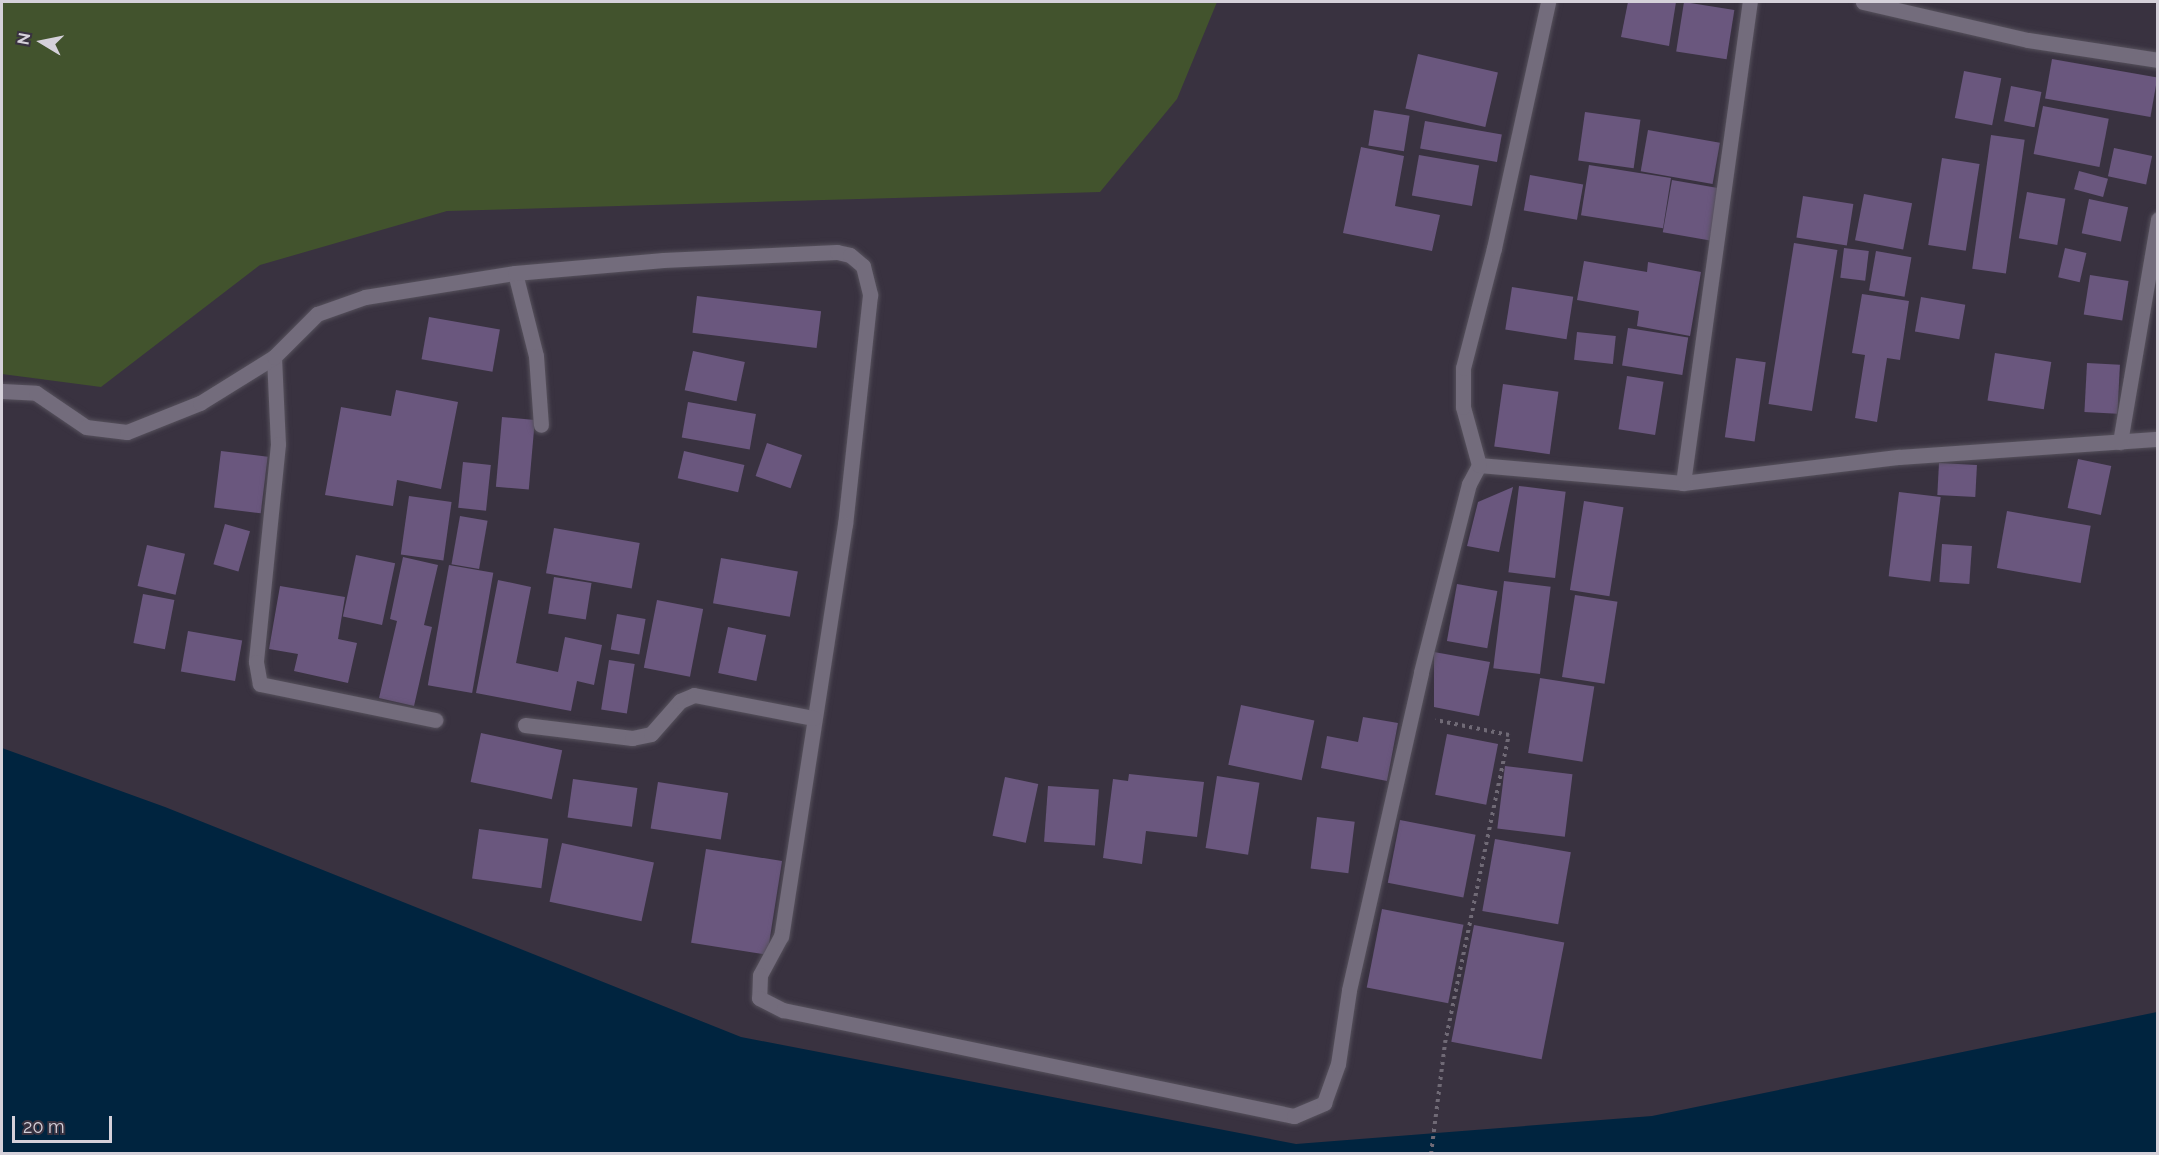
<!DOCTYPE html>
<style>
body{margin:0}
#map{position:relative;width:2159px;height:1155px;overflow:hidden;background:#393240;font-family:Raleway,sans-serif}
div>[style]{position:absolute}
.green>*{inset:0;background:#42532d}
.water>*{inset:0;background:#00243f}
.building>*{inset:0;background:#6a577e;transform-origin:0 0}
.path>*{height:4px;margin-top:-2px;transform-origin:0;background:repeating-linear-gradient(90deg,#706a76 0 3px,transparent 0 7.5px)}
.roads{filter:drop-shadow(0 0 2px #56515c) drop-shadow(0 0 2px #56515c)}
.street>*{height:15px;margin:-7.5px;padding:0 7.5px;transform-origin:7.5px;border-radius:7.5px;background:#736c7c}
span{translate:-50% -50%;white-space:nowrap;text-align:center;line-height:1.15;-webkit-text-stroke:4.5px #393240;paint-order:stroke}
.frame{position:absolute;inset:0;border:3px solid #d5d1da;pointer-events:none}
.north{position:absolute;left:12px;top:12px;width:60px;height:60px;-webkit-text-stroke:4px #393240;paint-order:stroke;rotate:280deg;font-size:16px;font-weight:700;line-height:24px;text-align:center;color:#d5d1da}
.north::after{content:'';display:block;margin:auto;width:21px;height:27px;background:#d5d1da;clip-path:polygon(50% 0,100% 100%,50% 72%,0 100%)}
.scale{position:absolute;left:12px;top:1116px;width:100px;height:27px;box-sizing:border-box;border:3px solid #d5d1da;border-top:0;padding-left:8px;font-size:18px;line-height:21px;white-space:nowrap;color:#d5d1da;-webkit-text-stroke:4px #393240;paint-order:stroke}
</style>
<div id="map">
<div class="green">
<div style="clip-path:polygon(2px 2px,1217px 2px,1177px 99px,1100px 192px,447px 211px,260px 265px,101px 387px,2px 374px)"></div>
</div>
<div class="water">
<div style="clip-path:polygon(2px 748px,165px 807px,741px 1037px,1296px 1144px,1652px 1116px,2157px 1012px,2157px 1153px,2px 1153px)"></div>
</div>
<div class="building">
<div style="clip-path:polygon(1628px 2px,1676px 2px,1669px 46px,1621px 37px)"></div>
<div style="left:1684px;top:2px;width:51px;height:50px;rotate:9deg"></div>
<div style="left:1418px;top:54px;width:82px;height:56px;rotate:13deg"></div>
<div style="left:2052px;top:59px;width:107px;height:40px;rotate:10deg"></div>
<div style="left:1964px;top:71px;width:38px;height:48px;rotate:11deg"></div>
<div style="left:2011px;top:86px;width:31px;height:36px;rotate:11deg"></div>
<div style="left:2043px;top:106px;width:67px;height:49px;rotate:11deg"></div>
<div style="left:1374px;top:110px;width:36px;height:36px;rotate:9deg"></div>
<div style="left:1585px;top:112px;width:56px;height:49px;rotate:8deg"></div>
<div style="left:1425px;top:121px;width:78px;height:28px;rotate:10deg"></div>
<div style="left:1648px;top:130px;width:73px;height:42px;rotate:10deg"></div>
<div style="left:1991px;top:135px;width:34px;height:135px;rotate:8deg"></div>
<div style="clip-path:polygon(1361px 147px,1404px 156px,1395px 206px,1440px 215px,1432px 251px,1343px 233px)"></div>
<div style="left:2114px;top:148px;width:39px;height:29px;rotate:12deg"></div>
<div style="left:1419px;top:155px;width:61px;height:41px;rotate:10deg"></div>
<div style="left:1942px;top:158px;width:38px;height:88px;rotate:9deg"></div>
<div style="left:1589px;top:165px;width:83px;height:51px;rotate:9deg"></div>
<div style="left:2079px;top:171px;width:30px;height:19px;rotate:15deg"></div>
<div style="left:1530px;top:175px;width:54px;height:36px;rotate:10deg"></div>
<div style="left:1672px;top:180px;width:48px;height:53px;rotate:10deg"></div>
<div style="left:2027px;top:192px;width:39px;height:47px;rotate:10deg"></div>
<div style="left:1864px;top:194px;width:49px;height:47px;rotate:11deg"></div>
<div style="left:1803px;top:196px;width:51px;height:42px;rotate:9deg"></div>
<div style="left:2089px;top:199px;width:40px;height:35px;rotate:12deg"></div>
<div style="left:1794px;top:243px;width:44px;height:163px;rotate:9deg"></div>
<div style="left:1844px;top:248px;width:25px;height:30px;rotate:7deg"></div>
<div style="left:2065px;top:248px;width:22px;height:30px;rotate:13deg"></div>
<div style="left:1876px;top:251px;width:36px;height:40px;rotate:10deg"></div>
<div style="clip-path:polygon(1584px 261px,1647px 272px,1648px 262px,1701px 272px,1690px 336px,1637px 326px,1639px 311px,1577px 300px)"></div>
<div style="left:2090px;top:275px;width:39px;height:40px;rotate:9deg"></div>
<div style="left:1512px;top:287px;width:62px;height:43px;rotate:9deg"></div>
<div style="clip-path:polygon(1862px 294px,1909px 301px,1900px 360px,1887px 358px,1877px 422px,1855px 418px,1865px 355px,1852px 353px)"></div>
<div style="left:697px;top:296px;width:125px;height:37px;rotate:7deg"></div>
<div style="left:1921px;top:297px;width:45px;height:35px;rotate:10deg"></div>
<div style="left:429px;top:317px;width:72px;height:43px;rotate:10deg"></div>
<div style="left:1628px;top:328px;width:61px;height:38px;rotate:9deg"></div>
<div style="left:1577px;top:332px;width:39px;height:28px;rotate:6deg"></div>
<div style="left:693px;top:351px;width:53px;height:40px;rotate:12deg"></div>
<div style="left:1995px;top:353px;width:57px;height:48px;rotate:9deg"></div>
<div style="left:1736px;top:358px;width:30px;height:80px;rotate:8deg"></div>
<div style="left:2087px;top:363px;width:33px;height:49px;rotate:3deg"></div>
<div style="left:1627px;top:376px;width:37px;height:54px;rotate:9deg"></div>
<div style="left:1503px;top:384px;width:56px;height:63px;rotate:8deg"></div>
<div style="clip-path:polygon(396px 390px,458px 402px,441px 489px,397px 480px,393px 506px,325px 495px,341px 407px,391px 416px)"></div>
<div style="left:688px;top:402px;width:69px;height:36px;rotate:10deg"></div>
<div style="left:502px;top:417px;width:33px;height:70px;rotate:5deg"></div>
<div style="left:767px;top:443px;width:37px;height:35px;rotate:19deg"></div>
<div style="left:221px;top:451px;width:47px;height:57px;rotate:7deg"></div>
<div style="left:684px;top:451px;width:62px;height:28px;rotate:13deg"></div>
<div style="left:2078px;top:459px;width:34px;height:50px;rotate:12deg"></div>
<div style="left:463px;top:462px;width:28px;height:46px;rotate:6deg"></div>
<div style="left:1939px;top:463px;width:38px;height:32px;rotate:3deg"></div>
<div style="left:1519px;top:486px;width:47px;height:87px;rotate:7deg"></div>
<div style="clip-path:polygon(1513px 487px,1499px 552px,1467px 546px,1478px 502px)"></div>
<div style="left:1899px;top:492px;width:42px;height:85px;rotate:7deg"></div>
<div style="left:409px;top:496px;width:43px;height:59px;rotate:8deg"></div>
<div style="left:1584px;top:501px;width:40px;height:90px;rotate:9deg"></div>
<div style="left:2007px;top:511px;width:85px;height:58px;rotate:10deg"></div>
<div style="left:460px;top:516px;width:28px;height:49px;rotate:10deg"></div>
<div style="left:225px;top:524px;width:26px;height:42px;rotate:16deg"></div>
<div style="left:554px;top:528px;width:87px;height:46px;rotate:10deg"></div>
<div style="left:1942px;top:544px;width:30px;height:38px;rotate:4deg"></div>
<div style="left:147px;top:545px;width:39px;height:42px;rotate:13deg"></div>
<div style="left:356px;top:555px;width:40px;height:63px;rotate:12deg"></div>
<div style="clip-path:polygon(403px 557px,438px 565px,424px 625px,432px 627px,414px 706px,379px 698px,397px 621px,390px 619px)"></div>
<div style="left:721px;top:558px;width:78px;height:46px;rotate:10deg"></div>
<div style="left:449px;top:565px;width:45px;height:122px;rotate:10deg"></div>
<div style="left:554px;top:577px;width:38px;height:37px;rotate:9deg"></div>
<div style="clip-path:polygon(498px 580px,531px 587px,516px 663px,558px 672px,565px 637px,602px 645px,594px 685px,577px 681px,571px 711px,476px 693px)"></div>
<div style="left:1504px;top:581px;width:47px;height:88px;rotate:7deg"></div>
<div style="left:1457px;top:584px;width:41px;height:58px;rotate:10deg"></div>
<div style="clip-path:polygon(280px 586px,345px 597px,338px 639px,357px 643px,348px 683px,294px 671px,298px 654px,269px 649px)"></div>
<div style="left:143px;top:594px;width:32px;height:50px;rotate:11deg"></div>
<div style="left:1575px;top:595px;width:43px;height:83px;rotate:9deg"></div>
<div style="left:657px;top:600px;width:47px;height:69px;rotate:11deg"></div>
<div style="left:617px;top:614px;width:29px;height:36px;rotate:10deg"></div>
<div style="left:728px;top:627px;width:39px;height:47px;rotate:12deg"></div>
<div style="left:188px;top:631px;width:55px;height:41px;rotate:10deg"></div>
<div style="clip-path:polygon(1434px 652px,1490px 662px,1479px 716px,1434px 707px)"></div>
<div style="left:609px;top:660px;width:26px;height:50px;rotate:9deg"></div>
<div style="left:1540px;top:678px;width:55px;height:76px;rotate:9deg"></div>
<div style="left:1241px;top:705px;width:75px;height:61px;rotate:12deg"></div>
<div style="clip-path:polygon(1363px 717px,1398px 723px,1387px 781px,1321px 768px,1327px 736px,1358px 742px)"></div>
<div style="left:481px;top:733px;width:83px;height:50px;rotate:12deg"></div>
<div style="left:1447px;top:734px;width:52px;height:62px;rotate:11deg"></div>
<div style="left:1505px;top:766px;width:68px;height:63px;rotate:7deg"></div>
<div style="clip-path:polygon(1129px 774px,1204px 782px,1197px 837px,1146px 831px,1142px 864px,1103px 858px,1113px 779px,1128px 781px)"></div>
<div style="left:1217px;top:776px;width:43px;height:73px;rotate:9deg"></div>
<div style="left:1005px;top:777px;width:34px;height:60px;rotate:12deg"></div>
<div style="left:573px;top:779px;width:65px;height:39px;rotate:8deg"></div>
<div style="left:658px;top:782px;width:71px;height:47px;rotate:9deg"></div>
<div style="left:1048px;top:786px;width:51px;height:56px;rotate:4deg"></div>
<div style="left:1317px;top:817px;width:38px;height:52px;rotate:7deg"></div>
<div style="left:1400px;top:820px;width:77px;height:64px;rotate:11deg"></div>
<div style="left:479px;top:829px;width:70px;height:50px;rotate:8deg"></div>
<div style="left:1495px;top:839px;width:77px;height:73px;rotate:10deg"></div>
<div style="left:562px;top:843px;width:94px;height:60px;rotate:12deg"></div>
<div style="left:706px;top:849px;width:77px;height:95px;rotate:9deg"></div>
<div style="left:1382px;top:909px;width:83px;height:80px;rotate:11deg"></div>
<div style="left:1474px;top:925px;width:92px;height:119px;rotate:11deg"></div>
</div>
<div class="path">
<div style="left:1431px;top:1154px;width:112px;rotate:-82.8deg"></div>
<div style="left:1445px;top:1043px;width:315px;rotate:-78.3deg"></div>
<div style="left:1509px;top:735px;width:75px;rotate:-168.4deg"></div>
</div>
<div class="roads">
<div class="street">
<div style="left:1863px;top:2px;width:169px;rotate:13deg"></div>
<div style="left:2028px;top:40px;width:132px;rotate:8.7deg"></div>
<div style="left:515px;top:273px;width:86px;rotate:75.8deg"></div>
<div style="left:536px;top:356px;width:69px;rotate:85.9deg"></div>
<div style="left:274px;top:357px;width:87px;rotate:87.4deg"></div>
<div style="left:278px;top:444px;width:219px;rotate:95.8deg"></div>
<div style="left:256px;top:662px;width:22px;rotate:80deg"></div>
<div style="left:260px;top:684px;width:179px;rotate:11.6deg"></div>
<div style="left:2px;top:391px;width:34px;rotate:3deg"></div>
<div style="left:36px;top:393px;width:60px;rotate:34.2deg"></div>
<div style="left:86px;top:427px;width:41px;rotate:7deg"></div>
<div style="left:127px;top:432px;width:79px;rotate:-21.7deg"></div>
<div style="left:200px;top:403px;width:87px;rotate:-31.9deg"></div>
<div style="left:274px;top:357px;width:61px;rotate:-45deg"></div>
<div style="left:317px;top:314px;width:51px;rotate:-19.5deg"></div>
<div style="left:365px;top:297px;width:152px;rotate:-9.1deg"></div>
<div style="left:515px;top:273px;width:149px;rotate:-5deg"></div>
<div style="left:663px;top:260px;width:174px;rotate:-2.6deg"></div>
<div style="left:837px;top:252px;width:13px;rotate:13deg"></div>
<div style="left:850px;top:255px;width:17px;rotate:40deg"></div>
<div style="left:863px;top:266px;width:30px;rotate:76deg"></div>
<div style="left:870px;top:295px;width:230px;rotate:96.2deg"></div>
<div style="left:845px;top:524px;width:417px;rotate:98.8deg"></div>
<div style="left:781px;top:936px;width:44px;rotate:118.3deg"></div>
<div style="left:760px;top:975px;width:23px;rotate:92deg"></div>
<div style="left:759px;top:998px;width:27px;rotate:27deg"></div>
<div style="left:783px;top:1010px;width:522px;rotate:11.72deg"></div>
<div style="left:1294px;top:1116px;width:33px;rotate:-23deg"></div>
<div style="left:1324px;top:1103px;width:41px;rotate:-70.3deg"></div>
<div style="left:1338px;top:1064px;width:75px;rotate:-81.5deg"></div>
<div style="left:1349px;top:990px;width:326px;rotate:-77.2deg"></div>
<div style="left:1421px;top:672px;width:194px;rotate:-75.7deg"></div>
<div style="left:1469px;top:484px;width:21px;rotate:-62deg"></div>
<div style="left:1479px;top:465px;width:205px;rotate:5deg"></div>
<div style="left:1683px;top:483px;width:218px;rotate:-6.9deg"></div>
<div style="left:1899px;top:457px;width:260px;rotate:-4deg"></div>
<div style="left:2120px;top:442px;width:226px;rotate:-80.3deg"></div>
<div style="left:1479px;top:465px;width:60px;rotate:-105.4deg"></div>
<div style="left:1463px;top:407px;width:39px;rotate:-90deg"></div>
<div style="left:1463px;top:368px;width:124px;rotate:-75.5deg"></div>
<div style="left:1494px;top:248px;width:252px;rotate:-77.6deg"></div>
<div style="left:1683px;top:483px;width:486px;rotate:-82.1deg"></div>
<div style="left:525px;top:725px;width:108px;rotate:6.9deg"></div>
<div style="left:632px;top:738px;width:19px;rotate:-12deg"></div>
<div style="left:651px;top:734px;width:44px;rotate:-48.7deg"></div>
<div style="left:680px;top:701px;width:15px;rotate:-23deg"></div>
<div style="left:694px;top:695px;width:122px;rotate:10.9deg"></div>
</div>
</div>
<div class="frame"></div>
<div class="north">N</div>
<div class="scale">20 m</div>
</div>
